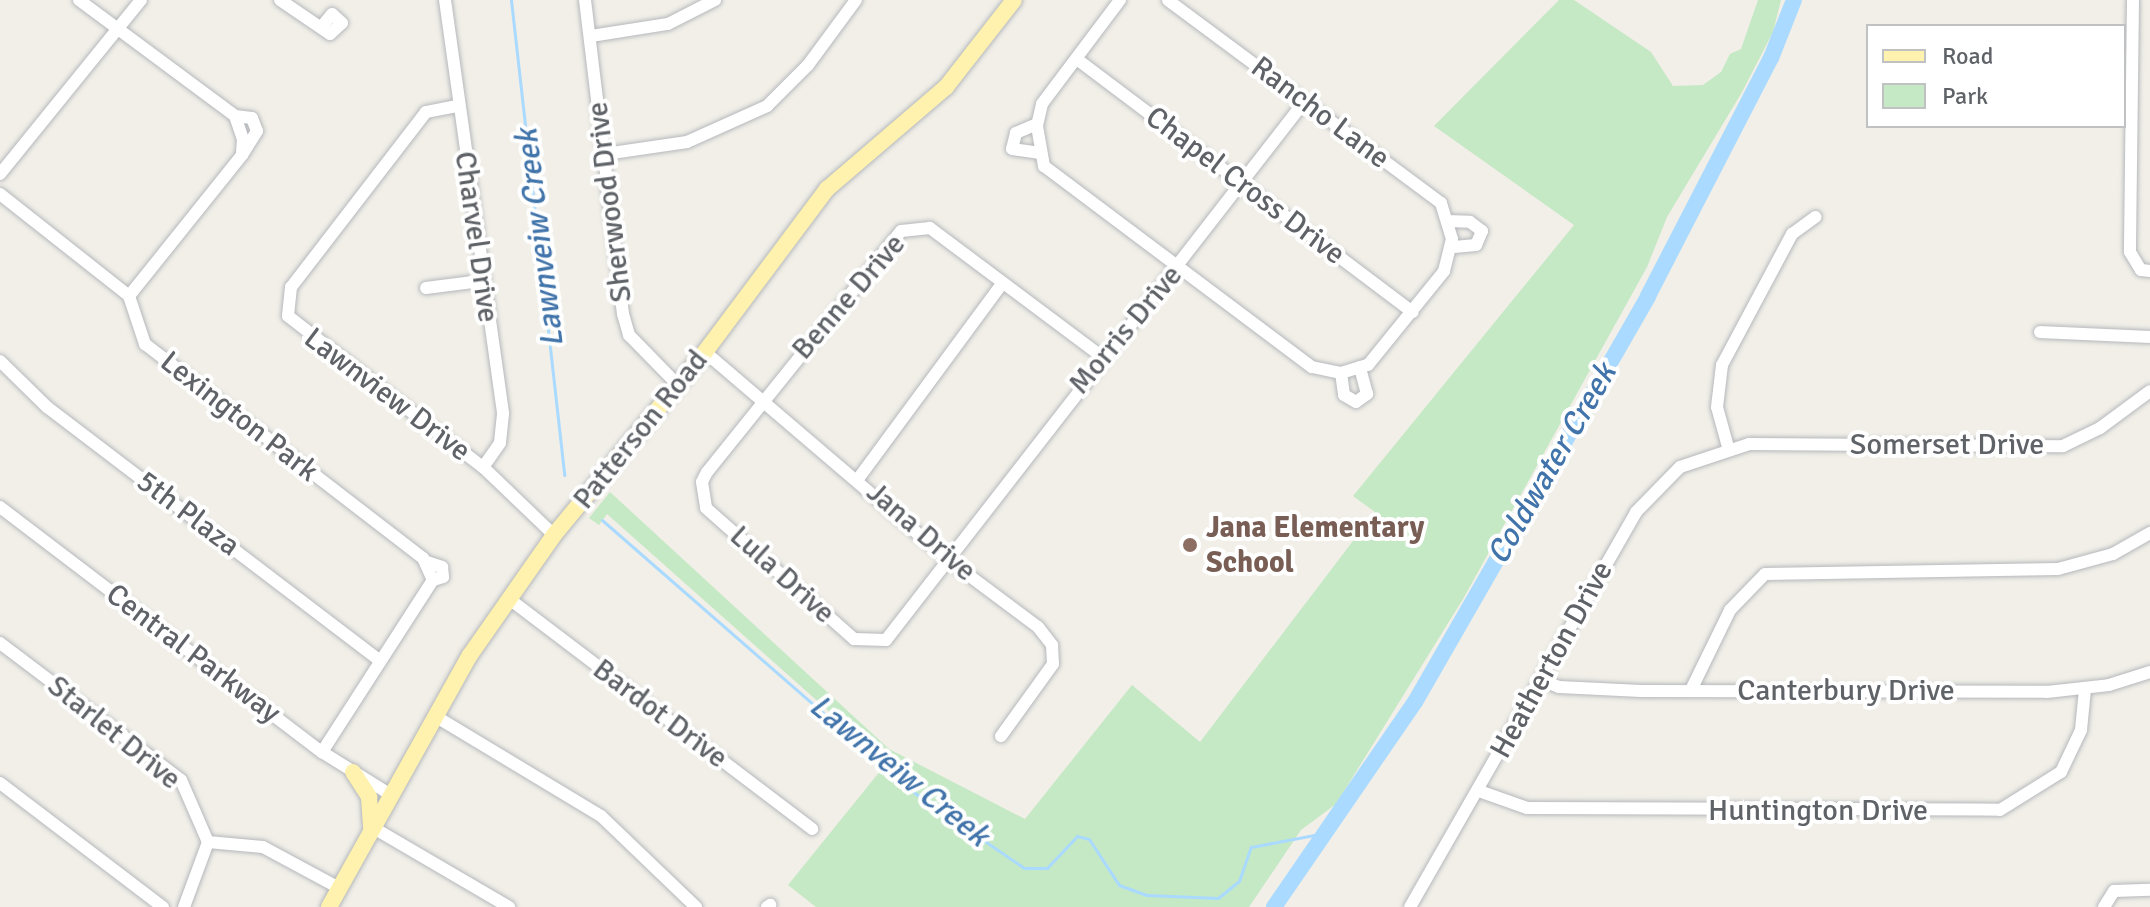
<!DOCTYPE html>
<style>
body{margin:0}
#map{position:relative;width:2150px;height:907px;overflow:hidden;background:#f1efe8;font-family:Signika,sans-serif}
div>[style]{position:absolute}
.green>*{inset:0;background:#c5e8c5}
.stream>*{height:3px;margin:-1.5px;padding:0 1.5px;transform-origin:1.5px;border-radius:1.5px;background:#aadaff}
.river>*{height:16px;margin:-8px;padding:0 8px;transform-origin:8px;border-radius:8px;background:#aadaff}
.roads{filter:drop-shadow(0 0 2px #b5b8bc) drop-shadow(0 0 2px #b5b8bc)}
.minor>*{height:12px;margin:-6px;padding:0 6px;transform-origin:6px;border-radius:6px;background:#fff}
.major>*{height:16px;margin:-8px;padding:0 8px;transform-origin:8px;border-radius:8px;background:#fff2af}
.dots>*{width:22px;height:22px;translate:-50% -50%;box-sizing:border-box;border:4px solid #fff;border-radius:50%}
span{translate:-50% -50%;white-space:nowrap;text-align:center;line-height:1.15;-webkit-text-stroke:8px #fff;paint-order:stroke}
.street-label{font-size:30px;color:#5f6368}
.education-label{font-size:30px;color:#785e54;font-weight:700}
.left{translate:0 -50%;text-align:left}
.water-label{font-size:32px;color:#4174aa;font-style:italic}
.legend{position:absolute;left:1866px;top:24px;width:260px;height:104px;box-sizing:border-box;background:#fff;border:2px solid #bfc1c3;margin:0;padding:10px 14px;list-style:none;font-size:24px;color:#5f6368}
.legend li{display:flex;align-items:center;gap:16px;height:40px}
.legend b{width:40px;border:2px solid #bfc1c3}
</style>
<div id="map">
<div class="green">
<div style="clip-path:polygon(1559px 0,1574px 0,1651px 52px,1673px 86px,1703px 85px,1721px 72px,1730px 54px,1741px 49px,1758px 0,1781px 0,1773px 32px,1742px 92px,1667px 217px,1647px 267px,1463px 599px,1336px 804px,1301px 830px,1249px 907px,816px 907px,788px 885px,881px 770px,867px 758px,876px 753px,607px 514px,599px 525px,589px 518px,610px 492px,889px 749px,1025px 819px,1132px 685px,1200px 742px,1375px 512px,1353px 496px,1574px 225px,1434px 126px)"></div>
</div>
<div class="stream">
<div style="left:511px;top:0;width:478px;rotate:83.6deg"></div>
<div style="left:602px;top:520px;width:417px;rotate:41.1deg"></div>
<div style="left:916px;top:794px;width:131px;rotate:34.4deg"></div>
<div style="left:1024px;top:868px;width:23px"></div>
<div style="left:1047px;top:868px;width:44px;rotate:-46.8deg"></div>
<div style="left:1077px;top:836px;width:12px;rotate:14deg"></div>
<div style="left:1089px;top:839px;width:55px;rotate:56.9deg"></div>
<div style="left:1119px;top:885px;width:30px;rotate:20deg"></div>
<div style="left:1147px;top:895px;width:71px;rotate:2.4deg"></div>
<div style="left:1218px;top:898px;width:27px;rotate:-39deg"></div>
<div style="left:1239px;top:881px;width:36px;rotate:-71deg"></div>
<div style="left:1251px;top:847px;width:75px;rotate:-10.7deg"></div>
</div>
<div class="river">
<div style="left:1274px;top:907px;width:249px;rotate:-55.5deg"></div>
<div style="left:1415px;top:702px;width:468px;rotate:-60.1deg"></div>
<div style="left:1648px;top:296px;width:268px;rotate:-62.7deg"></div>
<div style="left:1771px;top:58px;width:62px;rotate:-68.4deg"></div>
</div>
<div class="roads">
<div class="minor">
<div style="left:79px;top:0;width:194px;rotate:36.6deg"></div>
<div style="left:235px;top:116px;width:24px;rotate:71deg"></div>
<div style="left:243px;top:139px;width:16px;rotate:94deg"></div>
<div style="left:242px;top:155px;width:181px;rotate:128.7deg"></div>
<div style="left:280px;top:0;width:60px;rotate:34.2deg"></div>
<div style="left:330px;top:34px;width:16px;rotate:-43deg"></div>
<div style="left:342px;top:23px;width:13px;rotate:-138deg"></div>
<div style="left:332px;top:14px;width:14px;rotate:129deg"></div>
<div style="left:445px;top:0;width:418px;rotate:82deg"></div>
<div style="left:503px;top:414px;width:29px;rotate:96deg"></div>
<div style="left:500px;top:443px;width:29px;rotate:125deg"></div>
<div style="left:585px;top:0;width:316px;rotate:83.1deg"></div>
<div style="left:623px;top:314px;width:22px;rotate:74deg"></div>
<div style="left:629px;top:335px;width:69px;rotate:45.6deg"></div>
<div style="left:1120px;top:0;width:130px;rotate:126.9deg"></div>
<div style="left:1042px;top:104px;width:23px;rotate:103deg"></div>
<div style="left:1037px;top:126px;width:41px;rotate:80.1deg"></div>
<div style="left:1044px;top:166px;width:335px;rotate:36.9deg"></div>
<div style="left:1312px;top:367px;width:30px;rotate:12deg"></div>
<div style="left:1341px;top:373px;width:28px;rotate:-17deg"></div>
<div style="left:1368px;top:365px;width:121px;rotate:-51deg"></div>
<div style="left:1444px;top:271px;width:33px;rotate:-76deg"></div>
<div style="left:1452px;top:239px;width:38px;rotate:-107deg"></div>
<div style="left:1441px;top:203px;width:340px;rotate:-143.4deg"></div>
<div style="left:2133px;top:0;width:252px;rotate:90.7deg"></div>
<div style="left:2130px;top:252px;width:21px;rotate:59deg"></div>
<div style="left:2141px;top:270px;width:9px;rotate:6deg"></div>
<div style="left:591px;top:36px;width:78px;rotate:-8.9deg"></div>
<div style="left:668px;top:24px;width:53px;rotate:-27.1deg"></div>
<div style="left:1078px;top:60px;width:419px;rotate:37deg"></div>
<div style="left:457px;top:106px;width:32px;rotate:169deg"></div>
<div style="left:426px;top:112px;width:221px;rotate:127.6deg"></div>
<div style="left:291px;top:287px;width:29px;rotate:96deg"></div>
<div style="left:288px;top:316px;width:247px;rotate:37.8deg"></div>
<div style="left:483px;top:467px;width:98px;rotate:43.8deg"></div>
<div style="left:235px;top:116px;width:17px;rotate:7deg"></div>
<div style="left:252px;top:118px;width:14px;rotate:69deg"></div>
<div style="left:257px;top:131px;width:28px;rotate:122deg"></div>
<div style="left:1037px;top:124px;width:23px;rotate:157deg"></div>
<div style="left:1016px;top:133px;width:16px;rotate:104deg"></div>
<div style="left:1012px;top:149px;width:27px;rotate:8deg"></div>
<div style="left:605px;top:154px;width:83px;rotate:-8.3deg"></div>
<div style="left:687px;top:142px;width:88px;rotate:-24.2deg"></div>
<div style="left:767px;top:106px;width:58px;rotate:-45deg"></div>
<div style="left:808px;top:65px;width:81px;rotate:-53.6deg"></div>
<div style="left:0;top:174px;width:224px;rotate:-51deg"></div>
<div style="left:0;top:194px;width:164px;rotate:38.3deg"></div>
<div style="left:129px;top:296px;width:51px;rotate:71.6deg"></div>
<div style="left:145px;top:344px;width:351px;rotate:37.6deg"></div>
<div style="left:423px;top:558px;width:24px;rotate:66deg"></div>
<div style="left:1447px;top:221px;width:23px;rotate:2deg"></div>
<div style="left:1470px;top:222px;width:15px;rotate:37deg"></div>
<div style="left:1482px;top:231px;width:15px;rotate:113deg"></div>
<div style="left:1476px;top:245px;width:25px;rotate:175deg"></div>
<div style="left:426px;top:288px;width:55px;rotate:-7.3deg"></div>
<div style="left:2040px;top:332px;width:110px;rotate:2.6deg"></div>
<div style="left:705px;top:352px;width:318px;rotate:40.5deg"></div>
<div style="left:947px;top:559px;width:114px;rotate:36.8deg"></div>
<div style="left:1038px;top:627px;width:23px;rotate:52deg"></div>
<div style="left:1052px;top:645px;width:19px;rotate:87deg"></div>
<div style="left:1053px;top:664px;width:89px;rotate:125.8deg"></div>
<div style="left:1101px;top:356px;width:214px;rotate:-143.2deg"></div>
<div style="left:930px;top:228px;width:29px;rotate:174deg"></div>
<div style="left:901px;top:231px;width:309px;rotate:128.8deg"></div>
<div style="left:707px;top:472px;width:11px;rotate:117deg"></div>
<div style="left:702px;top:482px;width:26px;rotate:81deg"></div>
<div style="left:706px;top:508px;width:198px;rotate:41.5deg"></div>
<div style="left:854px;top:639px;width:32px;rotate:2deg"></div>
<div style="left:886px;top:640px;width:681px;rotate:-52.15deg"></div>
<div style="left:0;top:361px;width:66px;rotate:44.4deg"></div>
<div style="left:47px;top:407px;width:419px;rotate:37.3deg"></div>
<div style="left:1341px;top:373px;width:22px;rotate:82deg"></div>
<div style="left:1344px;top:395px;width:14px;rotate:30deg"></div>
<div style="left:1356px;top:402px;width:14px;rotate:-36deg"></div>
<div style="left:1367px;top:394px;width:28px;rotate:-105deg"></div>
<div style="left:1728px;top:447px;width:41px;rotate:-105.4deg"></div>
<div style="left:1717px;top:407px;width:42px;rotate:-83.2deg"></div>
<div style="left:1722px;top:365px;width:149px;rotate:-61.9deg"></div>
<div style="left:1792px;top:234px;width:29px;rotate:-36deg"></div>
<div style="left:858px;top:479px;width:242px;rotate:-53.6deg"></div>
<div style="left:0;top:507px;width:405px;rotate:37.3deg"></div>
<div style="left:322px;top:752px;width:81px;rotate:31.9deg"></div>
<div style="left:427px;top:562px;width:16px;rotate:18deg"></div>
<div style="left:442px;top:567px;width:10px;rotate:84deg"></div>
<div style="left:443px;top:577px;width:10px;rotate:163deg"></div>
<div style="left:508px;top:598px;width:382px;rotate:37.2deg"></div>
<div style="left:0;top:643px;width:227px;rotate:37.1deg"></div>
<div style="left:181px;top:780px;width:68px;rotate:66.5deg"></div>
<div style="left:208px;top:842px;width:55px;rotate:5.2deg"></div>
<div style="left:263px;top:847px;width:86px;rotate:28.3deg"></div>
<div style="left:1541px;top:680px;width:19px;rotate:21deg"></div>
<div style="left:1559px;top:687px;width:82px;rotate:2.8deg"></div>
<div style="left:1641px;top:691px;width:406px;rotate:0.1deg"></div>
<div style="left:2047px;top:692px;width:62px;rotate:-6.4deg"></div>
<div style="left:2109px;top:685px;width:43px;rotate:-17.6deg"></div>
<div style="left:1691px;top:690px;width:89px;rotate:-64deg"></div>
<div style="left:1730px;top:610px;width:50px;rotate:-45.8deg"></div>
<div style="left:1765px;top:574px;width:293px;rotate:-1deg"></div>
<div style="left:2058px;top:569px;width:57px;rotate:-15.3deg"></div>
<div style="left:2113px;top:554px;width:43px;rotate:-29.6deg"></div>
<div style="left:435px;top:716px;width:194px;rotate:31.1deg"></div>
<div style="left:601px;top:816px;width:132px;rotate:43.8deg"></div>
<div style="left:322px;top:752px;width:205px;rotate:-57.2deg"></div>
<div style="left:0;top:783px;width:205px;rotate:37.3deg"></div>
<div style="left:1479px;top:791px;width:51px;rotate:19.5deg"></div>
<div style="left:1527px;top:808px;width:473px;rotate:0.2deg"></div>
<div style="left:2000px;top:810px;width:72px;rotate:-31.9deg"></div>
<div style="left:2061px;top:772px;width:47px;rotate:-64.5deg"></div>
<div style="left:2081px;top:730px;width:41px;rotate:-84.4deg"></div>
<div style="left:372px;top:827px;width:159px;rotate:30.3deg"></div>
<div style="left:184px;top:907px;width:69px;rotate:-69.7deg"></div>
<div style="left:767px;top:907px;width:4px;rotate:-34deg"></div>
<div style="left:1410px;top:907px;width:455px;rotate:-60.2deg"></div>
<div style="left:1636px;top:512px;width:63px;rotate:-45.6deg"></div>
<div style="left:1680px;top:467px;width:73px;rotate:-18.4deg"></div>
<div style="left:1749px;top:444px;width:314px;rotate:0.4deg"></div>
<div style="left:2063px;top:446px;width:41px;rotate:-25.9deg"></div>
<div style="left:2100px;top:428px;width:62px;rotate:-36.5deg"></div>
<div style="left:2104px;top:907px;width:19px;rotate:-58deg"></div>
<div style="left:2114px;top:891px;width:36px;rotate:-2deg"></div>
</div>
<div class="major">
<div style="left:353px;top:772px;width:30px;rotate:57deg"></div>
<div style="left:369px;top:797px;width:32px;rotate:86deg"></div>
<div style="left:329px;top:907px;width:289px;rotate:-60.8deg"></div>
<div style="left:470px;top:655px;width:146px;rotate:-55deg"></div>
<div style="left:554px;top:535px;width:237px;rotate:-50.5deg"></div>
<div style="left:705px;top:352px;width:204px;rotate:-53.2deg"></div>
<div style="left:827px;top:189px;width:157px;rotate:-40.6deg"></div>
<div style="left:946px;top:87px;width:110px;rotate:-52deg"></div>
</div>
</div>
<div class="dots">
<div style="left:1190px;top:545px;background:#8d6e63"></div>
</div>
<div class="street-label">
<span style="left:1320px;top:113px;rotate:37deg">Rancho Lane</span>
<span style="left:1245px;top:186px;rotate:37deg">Chapel Cross Drive</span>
<span style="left:610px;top:202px;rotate:-97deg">Sherwood Drive</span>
<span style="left:476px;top:237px;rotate:82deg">Charvel Drive</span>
<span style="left:849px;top:297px;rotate:-49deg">Benne Drive</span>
<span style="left:1126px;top:330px;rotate:-50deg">Morris Drive</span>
<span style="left:387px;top:395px;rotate:37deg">Lawnview Drive</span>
<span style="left:239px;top:417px;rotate:38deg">Lexington Park</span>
<span style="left:641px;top:430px;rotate:-51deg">Patterson Road</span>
<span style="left:1947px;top:445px">Somerset Drive</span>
<span style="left:188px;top:514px;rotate:37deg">5th Plaza</span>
<span style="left:921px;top:532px;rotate:41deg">Jana Drive</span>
<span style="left:782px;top:575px;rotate:42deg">Lula Drive</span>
<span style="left:193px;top:654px;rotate:37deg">Central Parkway</span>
<span style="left:1552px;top:660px;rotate:-61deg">Heatherton Drive</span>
<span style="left:1846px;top:691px">Canterbury Drive</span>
<span style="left:660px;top:714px;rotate:37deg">Bardot Drive</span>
<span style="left:114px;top:733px;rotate:39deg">Starlet Drive</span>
<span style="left:1818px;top:811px">Huntington Drive</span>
</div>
<div class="education-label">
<span class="left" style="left:1206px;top:545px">Jana Elementary<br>School</span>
</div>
<div class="water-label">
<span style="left:540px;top:238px;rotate:-97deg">Lawnveiw Creek</span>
<span style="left:1552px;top:464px;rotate:-60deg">Coldwater Creek</span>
<span style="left:899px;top:771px;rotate:39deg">Lawnveiw Creek</span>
</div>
<ul class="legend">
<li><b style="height:10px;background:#fff2af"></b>Road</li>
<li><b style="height:22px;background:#c5e8c5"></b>Park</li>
</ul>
</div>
